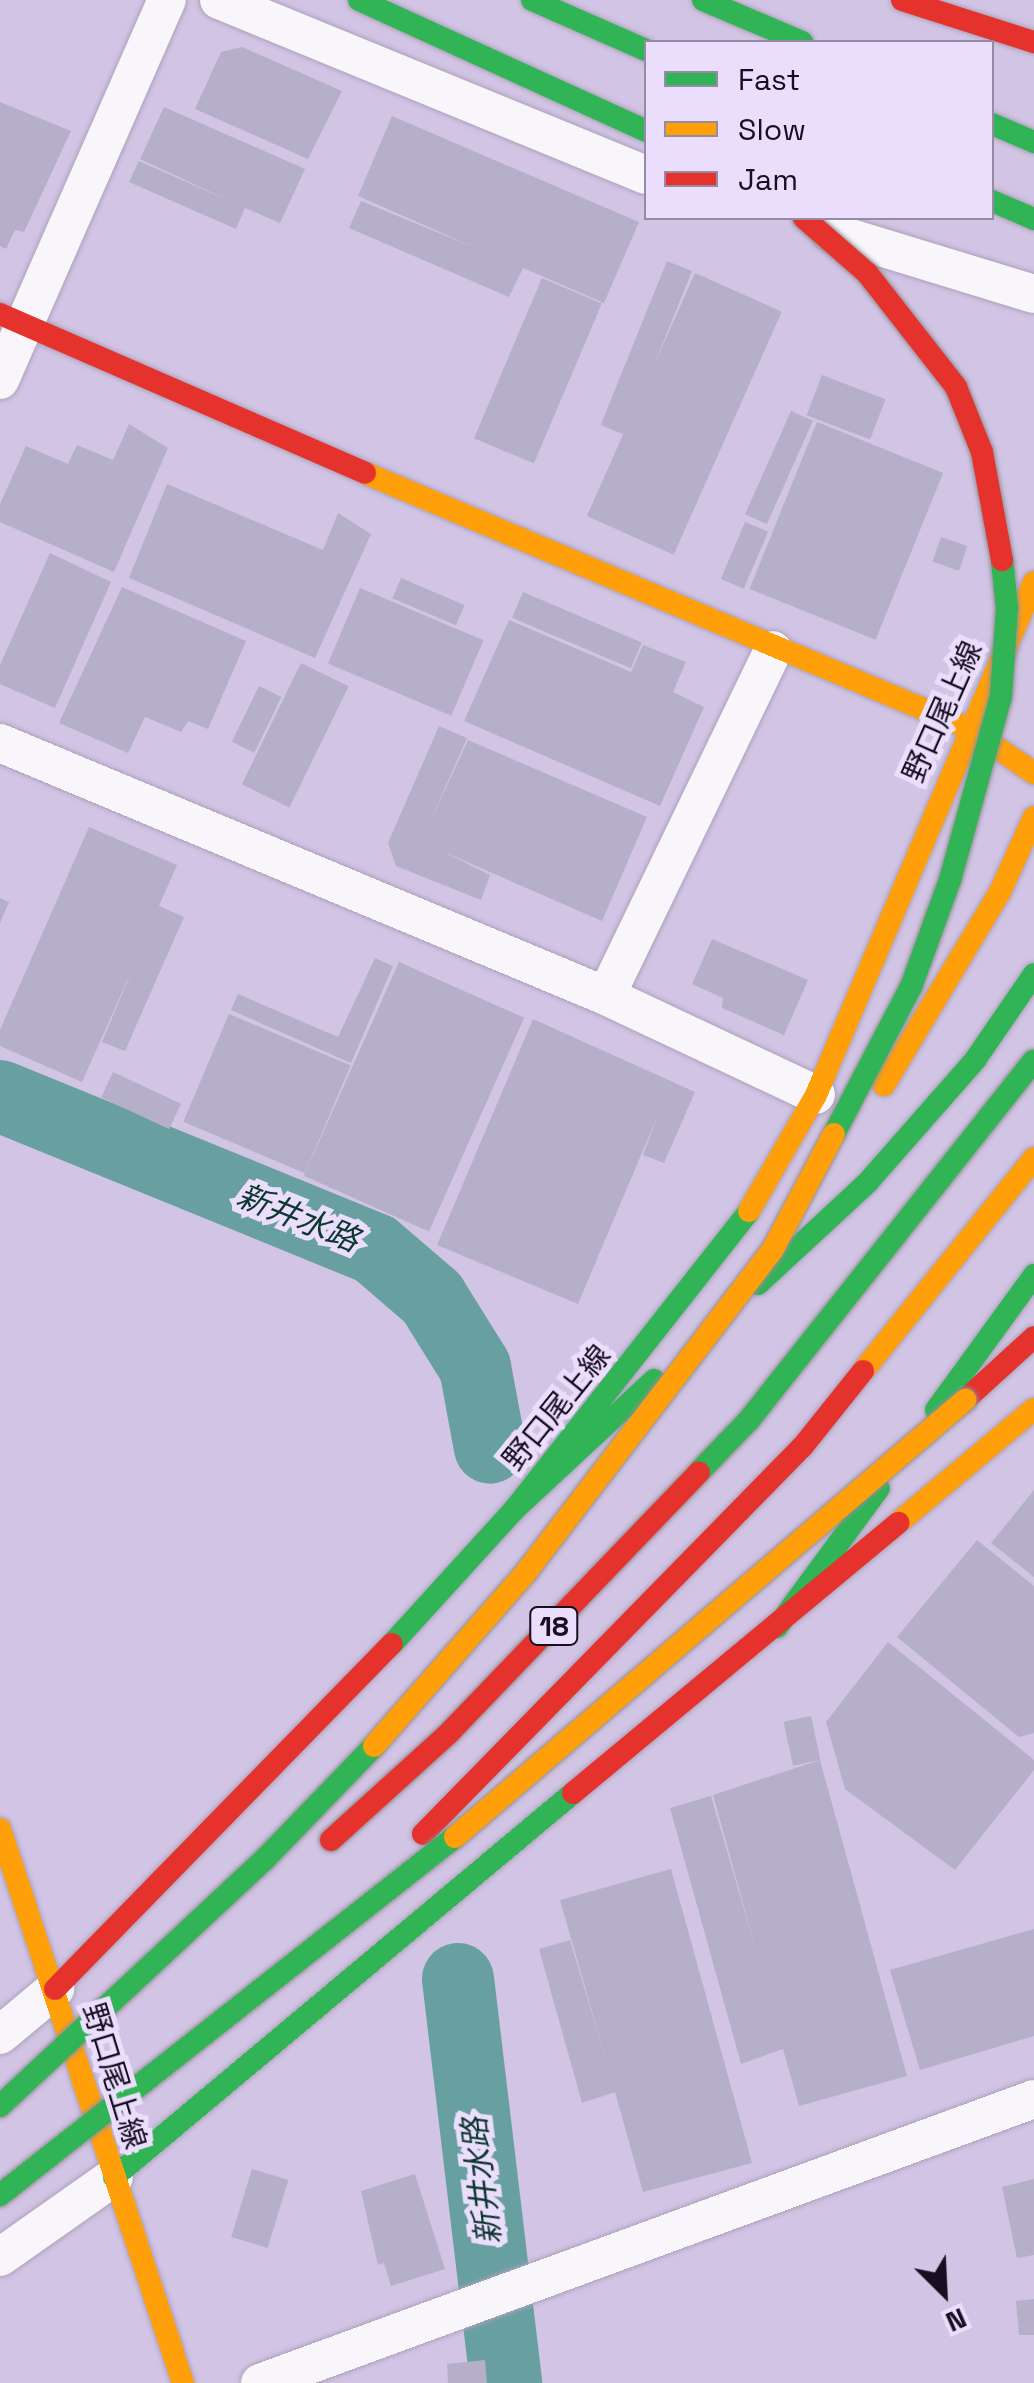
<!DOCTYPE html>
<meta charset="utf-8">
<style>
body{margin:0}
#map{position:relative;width:1034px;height:2383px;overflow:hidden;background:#d2c4e4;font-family:"Space Grotesk","Noto Sans JP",sans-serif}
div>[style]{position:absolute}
.river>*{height:72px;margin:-36px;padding:0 36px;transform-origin:36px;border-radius:36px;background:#68a0a2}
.building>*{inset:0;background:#b6afc9;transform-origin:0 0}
.roads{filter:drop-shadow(0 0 2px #aca1ba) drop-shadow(0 0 2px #aca1ba)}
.street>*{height:38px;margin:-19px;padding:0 19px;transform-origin:19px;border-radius:19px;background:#f8f6fb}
.fast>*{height:22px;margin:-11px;padding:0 11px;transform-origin:11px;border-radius:11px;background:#30b455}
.slow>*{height:22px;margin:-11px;padding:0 11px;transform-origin:11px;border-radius:11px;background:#ff9f0a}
.jam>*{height:22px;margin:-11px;padding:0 11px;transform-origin:11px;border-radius:11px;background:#e5322d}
.bridges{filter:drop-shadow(0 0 2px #938f96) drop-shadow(0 0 2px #938f96)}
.fast-bridge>*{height:22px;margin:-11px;padding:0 11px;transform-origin:11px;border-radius:11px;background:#30b455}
.slow-bridge>*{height:22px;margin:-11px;padding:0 11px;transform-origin:11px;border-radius:11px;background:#ff9f0a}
.jam-bridge>*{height:22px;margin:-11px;padding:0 11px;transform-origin:11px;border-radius:11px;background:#e5322d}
span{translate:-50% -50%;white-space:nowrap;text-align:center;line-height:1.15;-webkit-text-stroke:10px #ebdefc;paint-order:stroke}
.shield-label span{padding:2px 8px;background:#ebdefc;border:2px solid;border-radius:8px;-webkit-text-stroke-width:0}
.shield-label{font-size:28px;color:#170e22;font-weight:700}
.street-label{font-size:30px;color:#170e22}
.water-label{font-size:32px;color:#0e3732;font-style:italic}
.legend{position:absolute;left:644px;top:40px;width:350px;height:180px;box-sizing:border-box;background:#ebdefc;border:2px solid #968ba5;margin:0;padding:12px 18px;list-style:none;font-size:30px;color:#170e22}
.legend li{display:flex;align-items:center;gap:20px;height:50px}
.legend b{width:50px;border:2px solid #968ba5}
.north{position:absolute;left:894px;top:2243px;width:100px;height:100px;-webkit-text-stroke:8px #ebdefc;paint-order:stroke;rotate:156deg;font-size:28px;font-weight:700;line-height:40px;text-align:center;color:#170e22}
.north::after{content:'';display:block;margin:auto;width:35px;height:45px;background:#170e22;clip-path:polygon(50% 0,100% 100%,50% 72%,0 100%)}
</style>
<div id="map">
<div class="river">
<div style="left:0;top:1096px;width:405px;rotate:22.2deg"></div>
<div style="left:375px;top:1249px;width:75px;rotate:40.7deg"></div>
<div style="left:432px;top:1298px;width:81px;rotate:58.1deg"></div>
<div style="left:475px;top:1367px;width:82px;rotate:79.5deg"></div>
<div style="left:458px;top:1979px;width:407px;rotate:83.2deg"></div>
</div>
<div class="building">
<div style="clip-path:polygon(242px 47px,342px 91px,308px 159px,195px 109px,221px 52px)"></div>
<div style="clip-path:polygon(0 102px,71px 131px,24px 232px,15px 230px,6px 249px,0 246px)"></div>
<div style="clip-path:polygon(164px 107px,305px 169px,280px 223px,245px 208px,236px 229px,129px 182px,139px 161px,234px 203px,140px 159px)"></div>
<div style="clip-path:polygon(392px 116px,639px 222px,604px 303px,523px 268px,509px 297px,349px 228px,361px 201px,476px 248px,358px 196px)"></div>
<div style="left:667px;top:261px;width:27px;height:177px;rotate:22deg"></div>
<div style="left:695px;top:273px;width:95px;height:266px;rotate:24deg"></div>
<div style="left:542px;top:278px;width:65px;height:174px;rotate:23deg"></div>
<div style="left:822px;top:375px;width:68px;height:43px;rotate:21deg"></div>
<div style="left:791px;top:411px;width:24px;height:113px;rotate:24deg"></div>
<div style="left:817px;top:422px;width:136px;height:180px;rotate:22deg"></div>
<div style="clip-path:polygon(129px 424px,168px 448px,114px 572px,0 522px,0 504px,26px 446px,68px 464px,77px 445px,113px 460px)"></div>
<div style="clip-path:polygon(167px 484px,323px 550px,338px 513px,371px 534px,315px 658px,129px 578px)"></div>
<div style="left:745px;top:522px;width:25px;height:62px;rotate:23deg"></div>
<div style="left:941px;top:537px;width:28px;height:26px;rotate:19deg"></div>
<div style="clip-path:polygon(50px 553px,111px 582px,55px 708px,0 684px,0 665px)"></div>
<div style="left:401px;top:578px;width:69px;height:22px;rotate:23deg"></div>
<div style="clip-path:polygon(122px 587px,246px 641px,208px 729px,188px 721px,181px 732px,145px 717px,128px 753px,59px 723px)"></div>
<div style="left:360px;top:588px;width:134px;height:82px;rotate:23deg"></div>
<div style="left:523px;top:592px;width:129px;height:28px;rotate:23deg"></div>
<div style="clip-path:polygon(509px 620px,631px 672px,643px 645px,686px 662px,673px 692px,704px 707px,660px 806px,464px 721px)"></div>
<div style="left:301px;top:663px;width:53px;height:135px;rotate:26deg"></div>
<div style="left:259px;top:686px;width:25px;height:62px;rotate:26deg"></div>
<div style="clip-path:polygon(439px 726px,467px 738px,427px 829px,468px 740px,647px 817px,602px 921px,442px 851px,490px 875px,481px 900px,396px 866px,388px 843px)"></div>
<div style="clip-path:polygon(89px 827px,177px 865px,159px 906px,184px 917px,125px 1051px,102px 1042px,135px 963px,82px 1082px,0 1046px,0 1030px)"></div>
<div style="clip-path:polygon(0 898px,9px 902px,0 923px)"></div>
<div style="clip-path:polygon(712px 939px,808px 980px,784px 1035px,722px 1008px,723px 998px,692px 984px)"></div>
<div style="clip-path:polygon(375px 958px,393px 966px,351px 1063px,231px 1010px,238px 994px,338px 1037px)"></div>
<div style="left:399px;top:962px;width:137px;height:234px;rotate:24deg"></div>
<div style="left:229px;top:1014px;width:132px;height:117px;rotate:23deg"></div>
<div style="clip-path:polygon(533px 1019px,695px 1092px,664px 1163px,643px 1155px,657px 1117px,578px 1304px,437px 1245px)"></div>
<div style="left:113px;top:1072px;width:75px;height:28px;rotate:25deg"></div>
<div style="clip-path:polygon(1034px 1490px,1034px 1577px,991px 1543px)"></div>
<div style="clip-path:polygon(977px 1540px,1034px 1586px,1034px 1733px,1019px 1737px,897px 1637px)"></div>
<div style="clip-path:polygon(888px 1642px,1034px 1760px,1034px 1770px,955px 1870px,845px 1789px,826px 1722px)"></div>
<div style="left:811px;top:1716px;width:45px;height:28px;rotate:78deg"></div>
<div style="clip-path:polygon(820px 1760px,907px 2076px,799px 2106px,783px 2049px,741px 2064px,670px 1808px,711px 1796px,758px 1957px,713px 1795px)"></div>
<div style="clip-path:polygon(671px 1869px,752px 2163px,643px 2192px,615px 2092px,582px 2103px,539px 1949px,570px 1940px,608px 2067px,560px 1900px)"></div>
<div style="clip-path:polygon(1034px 1929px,1034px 2036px,920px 2070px,890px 1970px)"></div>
<div style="left:252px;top:2169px;width:38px;height:71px;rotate:17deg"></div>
<div style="clip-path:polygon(415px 2174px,445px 2269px,391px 2286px,384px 2263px,378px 2265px,361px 2191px)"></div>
<div style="clip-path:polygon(1034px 2179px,1034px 2255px,1017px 2258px,1002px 2187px)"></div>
<div style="clip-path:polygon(1034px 2299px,1034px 2335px,1019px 2335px,1016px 2301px)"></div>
<div style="clip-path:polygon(485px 2360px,487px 2383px,448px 2383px,447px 2364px)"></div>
</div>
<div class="roads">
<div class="street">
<div style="left:219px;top:0;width:461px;rotate:22.3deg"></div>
<div style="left:831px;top:232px;width:212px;rotate:17deg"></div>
<div style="left:0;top:380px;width:415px;rotate:-66.3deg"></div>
<div style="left:0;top:743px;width:657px;rotate:22.66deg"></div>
<div style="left:606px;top:996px;width:232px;rotate:25.2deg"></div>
<div style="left:606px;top:996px;width:384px;rotate:-64.2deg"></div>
<div style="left:0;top:2035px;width:72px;rotate:-39.9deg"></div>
<div style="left:0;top:2257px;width:139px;rotate:-35.1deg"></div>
<div style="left:260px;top:2383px;width:824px;rotate:-20.15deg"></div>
</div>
<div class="fast">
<div style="left:359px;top:0;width:315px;rotate:24.5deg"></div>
<div style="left:532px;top:0;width:124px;rotate:23.7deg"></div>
<div style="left:703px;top:0;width:108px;rotate:23deg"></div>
<div style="left:992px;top:124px;width:46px;rotate:23.2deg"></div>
<div style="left:992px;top:201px;width:46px;rotate:23.2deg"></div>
<div style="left:758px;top:1284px;width:150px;rotate:-42.8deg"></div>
<div style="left:868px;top:1182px;width:162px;rotate:-48.7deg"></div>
<div style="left:975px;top:1060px;width:104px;rotate:-55.5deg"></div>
<div style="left:936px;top:1410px;width:167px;rotate:-54deg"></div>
<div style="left:514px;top:1510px;width:191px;rotate:-42.9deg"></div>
<div style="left:777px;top:1627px;width:172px;rotate:-53.7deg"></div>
<div style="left:392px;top:1644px;width:181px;rotate:-47.7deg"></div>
<div style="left:514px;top:1510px;width:380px;rotate:-51.8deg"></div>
<div style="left:114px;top:2177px;width:598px;rotate:-39.92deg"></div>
</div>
<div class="slow">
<div style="left:365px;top:473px;width:655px;rotate:22.92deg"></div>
<div style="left:968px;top:728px;width:80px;rotate:34.3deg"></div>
<div style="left:884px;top:1085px;width:225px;rotate:-59deg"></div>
<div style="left:1000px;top:892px;width:82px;rotate:-65.6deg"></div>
<div style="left:749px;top:1211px;width:134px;rotate:-60deg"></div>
<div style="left:816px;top:1095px;width:557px;rotate:-66.98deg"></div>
<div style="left:863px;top:1371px;width:273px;rotate:-51.2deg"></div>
<div style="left:898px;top:1523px;width:177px;rotate:-40deg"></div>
<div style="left:0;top:1829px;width:583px;rotate:71.72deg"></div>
</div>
<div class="jam">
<div style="left:902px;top:0;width:139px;rotate:17.7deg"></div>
<div style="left:0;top:314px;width:398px;rotate:23.5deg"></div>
<div style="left:965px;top:1400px;width:93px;rotate:-42.4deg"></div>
<div style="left:573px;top:1793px;width:423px;rotate:-39.7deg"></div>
<div style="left:423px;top:1834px;width:543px;rotate:-45.6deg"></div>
<div style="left:803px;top:1446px;width:96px;rotate:-51.3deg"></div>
<div style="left:55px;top:1989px;width:482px;rotate:-45.7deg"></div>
</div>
</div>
<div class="bridges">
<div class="fast-bridge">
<div style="left:834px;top:1134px;width:166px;rotate:-62.4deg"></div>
<div style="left:911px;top:987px;width:114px;rotate:-70deg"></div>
<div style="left:950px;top:880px;width:191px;rotate:-74.5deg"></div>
<div style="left:1001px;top:696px;width:88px;rotate:-86.1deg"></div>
<div style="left:1007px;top:608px;width:48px;rotate:-95.9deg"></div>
<div style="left:699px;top:1472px;width:72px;rotate:-46.1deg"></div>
<div style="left:749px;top:1420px;width:458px;rotate:-51.6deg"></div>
<div style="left:0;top:2106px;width:362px;rotate:-43deg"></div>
<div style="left:265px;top:1859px;width:157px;rotate:-46deg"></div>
<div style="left:0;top:2195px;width:579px;rotate:-38.2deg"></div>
</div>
<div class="slow-bridge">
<div style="left:374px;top:1746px;width:232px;rotate:-48.8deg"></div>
<div style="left:527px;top:1571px;width:405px;rotate:-52.6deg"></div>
<div style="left:773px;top:1249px;width:130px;rotate:-62.1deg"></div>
<div style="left:455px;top:1837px;width:672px;rotate:-40.59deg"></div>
</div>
<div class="jam-bridge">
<div style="left:804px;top:218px;width:84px;rotate:41.1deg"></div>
<div style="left:867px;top:273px;width:145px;rotate:52deg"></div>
<div style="left:956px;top:387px;width:70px;rotate:68.2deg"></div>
<div style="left:982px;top:452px;width:110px;rotate:79.5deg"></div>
<div style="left:331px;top:1840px;width:159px;rotate:-42.2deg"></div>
<div style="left:449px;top:1733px;width:361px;rotate:-46.2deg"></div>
</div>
</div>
<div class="shield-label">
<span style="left:554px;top:1626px">18</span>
</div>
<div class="street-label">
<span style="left:943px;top:712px;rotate:-66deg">野口尾上線</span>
<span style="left:557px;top:1408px;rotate:-51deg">野口尾上線</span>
<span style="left:114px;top:2076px;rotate:73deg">野口尾上線</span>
</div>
<div class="water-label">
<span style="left:298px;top:1218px;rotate:22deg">新井水路</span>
<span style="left:482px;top:2181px;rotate:-97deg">新井水路</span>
</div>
<ul class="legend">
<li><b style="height:12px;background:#30b455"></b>Fast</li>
<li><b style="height:12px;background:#ff9f0a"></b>Slow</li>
<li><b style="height:12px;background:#e5322d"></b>Jam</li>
</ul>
<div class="north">N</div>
</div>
